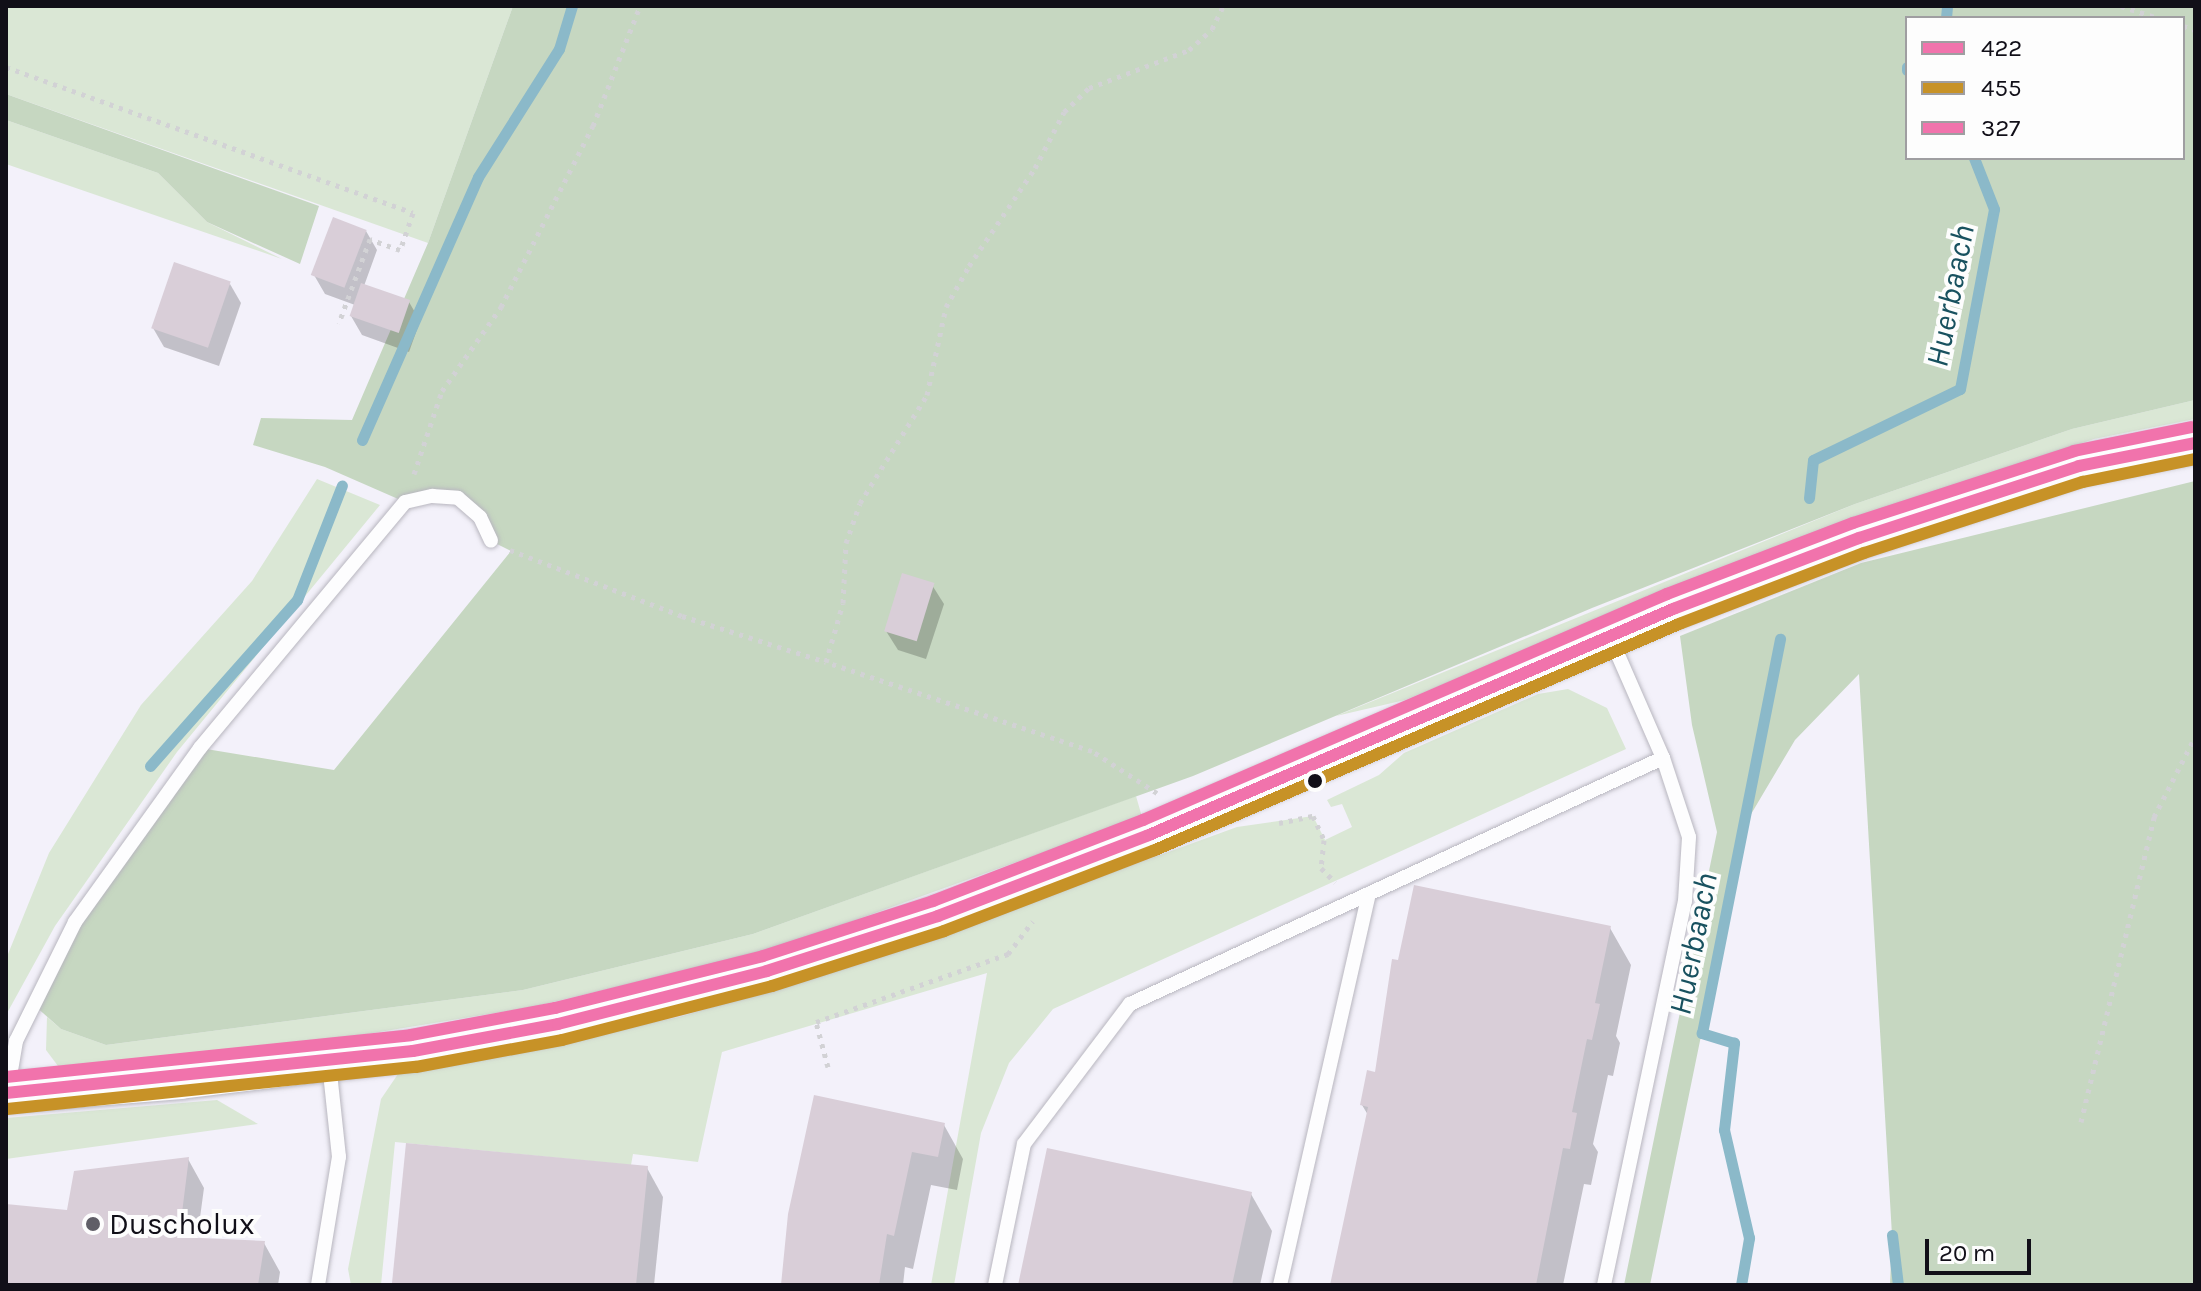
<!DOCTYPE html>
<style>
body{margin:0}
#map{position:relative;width:2201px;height:1291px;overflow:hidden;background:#f3f1fa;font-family:Karla,sans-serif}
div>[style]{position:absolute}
.green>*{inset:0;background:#dae7d5}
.forest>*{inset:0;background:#c6d7c1}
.shadow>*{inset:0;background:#0003}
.stream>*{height:11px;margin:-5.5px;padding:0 5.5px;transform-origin:5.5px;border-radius:5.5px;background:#8bb9c9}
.building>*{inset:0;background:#d9ced8;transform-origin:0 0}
.path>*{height:5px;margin-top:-2.5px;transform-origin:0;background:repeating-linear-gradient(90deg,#d2d2d5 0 4px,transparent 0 10px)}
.roads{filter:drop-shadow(0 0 2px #b8b6bf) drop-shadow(0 0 2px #b8b6bf)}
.service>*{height:14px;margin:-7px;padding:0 7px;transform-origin:7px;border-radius:7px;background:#fdfdfe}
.secondary>*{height:40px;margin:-20px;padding:0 20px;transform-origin:20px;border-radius:20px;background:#fdfdfe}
.bus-1>*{height:12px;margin:-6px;padding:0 6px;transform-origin:6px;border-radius:6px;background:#f173ac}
.bus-2>*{height:12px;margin:-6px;padding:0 6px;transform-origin:6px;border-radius:6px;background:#c79227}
.bus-3>*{height:12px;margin:-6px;padding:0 6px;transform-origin:6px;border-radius:6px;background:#f173ac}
.dots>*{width:22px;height:22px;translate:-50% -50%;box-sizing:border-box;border:4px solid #fdfdfd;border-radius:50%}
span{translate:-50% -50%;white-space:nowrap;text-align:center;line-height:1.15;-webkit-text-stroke:8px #fdfdfd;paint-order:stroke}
.poi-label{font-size:30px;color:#110f18}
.left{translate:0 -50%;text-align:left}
.water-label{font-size:32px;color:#18515f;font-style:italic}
.frame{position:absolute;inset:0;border:8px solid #110f18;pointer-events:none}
.legend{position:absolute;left:1905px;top:16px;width:280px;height:144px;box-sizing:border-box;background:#fdfdfd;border:2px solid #9f9ea1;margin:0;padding:10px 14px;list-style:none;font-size:24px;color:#110f18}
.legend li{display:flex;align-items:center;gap:16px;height:40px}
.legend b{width:40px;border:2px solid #9f9ea1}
.scale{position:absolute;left:1925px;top:1239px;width:106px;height:36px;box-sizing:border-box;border:4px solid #110f18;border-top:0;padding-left:10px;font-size:24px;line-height:28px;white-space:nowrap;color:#110f18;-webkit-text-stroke:6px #fdfdfd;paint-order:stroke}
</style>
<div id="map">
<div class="green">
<div style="clip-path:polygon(6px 6px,513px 6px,428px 243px,6px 94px)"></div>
<div style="clip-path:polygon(6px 120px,158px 173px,207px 222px,282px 259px,6px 164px)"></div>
<div style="clip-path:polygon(2195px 400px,2195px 419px,2094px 439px,1813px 533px,1405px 700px,1336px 716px,1855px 504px,2072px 429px)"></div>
<div style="clip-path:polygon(317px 479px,380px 505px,177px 752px,55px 926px,6px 1015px,6px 959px,49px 853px,141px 705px,252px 581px)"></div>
<div style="clip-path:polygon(1568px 689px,1607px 708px,1626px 749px,1053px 1009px,1009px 1063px,981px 1133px,954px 1285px,931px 1285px,987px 973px,722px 1052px,698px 1162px,633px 1154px,631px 1165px,395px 1142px,381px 1285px,351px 1285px,348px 1269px,381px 1099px,398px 1074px,679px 1017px,861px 964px,1237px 827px,1313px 816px,1325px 840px,1352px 827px,1342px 804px,1331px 807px,1327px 800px,1379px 775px,1404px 753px,1538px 694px)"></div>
<div style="clip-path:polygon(1136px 796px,1142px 817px,775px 949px,532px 1007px,318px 1042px,58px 1066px,46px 1050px,47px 1017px,61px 1029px,106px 1045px,523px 990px,753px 934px)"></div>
<div style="clip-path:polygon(217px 1100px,258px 1124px,6px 1159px,6px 1118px)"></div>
</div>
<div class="forest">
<div style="clip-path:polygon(evenodd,513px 6px,2195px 6px,2195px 400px,2072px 429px,1855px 504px,1592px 608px,1193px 776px,753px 934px,523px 990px,106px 1045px,61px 1029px,34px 1005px,75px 922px,200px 748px,334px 770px,511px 551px,491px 541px,458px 498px,405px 502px,325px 467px,253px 445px,261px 418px,352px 420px,428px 243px,513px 6px,1907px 18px,2183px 18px,2183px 158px,1907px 158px,1907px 18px)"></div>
<div style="clip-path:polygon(6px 94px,319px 206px,300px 264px,207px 222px,158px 173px,6px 120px)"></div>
<div style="clip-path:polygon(2195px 481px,2195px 1285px,1890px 1285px,1892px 1235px,1859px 674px,1795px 740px,1744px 826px,1650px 1285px,1624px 1285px,1717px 832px,1692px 725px,1680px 636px,1861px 563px)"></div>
</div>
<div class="shadow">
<div style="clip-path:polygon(366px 231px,377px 250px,364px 286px,409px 302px,420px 321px,409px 352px,362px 335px,351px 316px,355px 305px,325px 294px,314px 275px)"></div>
<div style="clip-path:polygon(230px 284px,241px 303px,219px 366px,164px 347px,153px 328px)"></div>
<div style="clip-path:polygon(932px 585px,944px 604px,926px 659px,898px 650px,886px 631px)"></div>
<div style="clip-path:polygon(1610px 928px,1631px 965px,1616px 1036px,1620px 1043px,1613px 1076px,1608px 1075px,1593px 1144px,1598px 1152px,1591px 1185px,1584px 1184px,1563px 1285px,1332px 1285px,1368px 1115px,1362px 1105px,1377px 1074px)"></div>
<div style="clip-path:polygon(944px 1125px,963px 1159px,957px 1190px,931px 1185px,913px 1269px,905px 1267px,903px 1285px,782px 1285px,790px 1214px)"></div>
<div style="clip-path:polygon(188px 1159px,204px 1188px,197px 1240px,264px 1243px,280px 1272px,278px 1285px,6px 1285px,6px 1206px,69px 1212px)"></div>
<div style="clip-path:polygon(647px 1168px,663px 1197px,654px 1285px,394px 1283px)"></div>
<div style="clip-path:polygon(1251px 1194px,1272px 1231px,1260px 1285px,1020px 1285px)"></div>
</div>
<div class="stream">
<div style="left:1946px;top:18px;width:12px;rotate:-85deg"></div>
<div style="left:1907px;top:67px;width:3px;rotate:90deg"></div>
<div style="left:362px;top:440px;width:287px;rotate:-66.2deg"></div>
<div style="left:478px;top:177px;width:151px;rotate:-57.7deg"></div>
<div style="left:559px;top:49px;width:45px;rotate:-73.2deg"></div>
<div style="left:1809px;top:498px;width:38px;rotate:-84deg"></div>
<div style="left:1813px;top:460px;width:163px;rotate:-25.8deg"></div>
<div style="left:1960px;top:389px;width:183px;rotate:-79.3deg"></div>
<div style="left:1994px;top:209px;width:55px;rotate:-111.4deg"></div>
<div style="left:150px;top:766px;width:222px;rotate:-48.5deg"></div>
<div style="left:297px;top:600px;width:123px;rotate:-68.6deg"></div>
<div style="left:1892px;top:1235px;width:50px;rotate:83.2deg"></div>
<div style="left:1741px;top:1285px;width:48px;rotate:-80.3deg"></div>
<div style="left:1749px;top:1238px;width:111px;rotate:-103deg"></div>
<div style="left:1724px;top:1130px;width:88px;rotate:-83.4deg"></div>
<div style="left:1734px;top:1043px;width:34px;rotate:-163deg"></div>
<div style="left:1702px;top:1033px;width:402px;rotate:-78.8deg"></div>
</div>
<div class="building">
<div style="left:333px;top:217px;width:36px;height:62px;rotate:21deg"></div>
<div style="left:174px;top:262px;width:60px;height:70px;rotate:19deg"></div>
<div style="left:361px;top:283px;width:52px;height:35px;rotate:19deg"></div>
<div style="left:902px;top:573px;width:34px;height:61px;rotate:17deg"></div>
<div style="clip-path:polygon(1414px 885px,1611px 926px,1595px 1003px,1600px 1004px,1592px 1040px,1587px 1039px,1572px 1112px,1577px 1113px,1570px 1149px,1563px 1148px,1536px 1285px,1330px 1285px,1368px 1107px,1360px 1105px,1367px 1070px,1375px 1072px,1392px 959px,1398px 960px)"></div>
<div style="clip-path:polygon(814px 1095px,945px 1123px,938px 1157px,912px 1152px,894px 1236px,887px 1234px,879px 1285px,781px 1285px,788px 1214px)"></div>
<div style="clip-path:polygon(406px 1143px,648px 1166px,636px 1285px,392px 1283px)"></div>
<div style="clip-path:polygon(1047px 1148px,1252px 1192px,1232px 1285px,1018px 1285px)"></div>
<div style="clip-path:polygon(189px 1157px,179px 1237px,265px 1241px,258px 1285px,6px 1285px,6px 1204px,67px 1210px,74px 1171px)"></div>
</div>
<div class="path">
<div style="left:2121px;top:6px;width:40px;rotate:18deg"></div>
<div style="left:2183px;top:26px;width:13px;rotate:18deg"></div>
<div style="left:6px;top:67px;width:432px;rotate:19.7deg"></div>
<div style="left:413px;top:213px;width:39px;rotate:109deg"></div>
<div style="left:400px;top:250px;width:32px;rotate:-160deg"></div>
<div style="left:370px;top:239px;width:90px;rotate:110.3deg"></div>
<div style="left:414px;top:474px;width:88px;rotate:-71.4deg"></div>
<div style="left:442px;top:391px;width:103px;rotate:-54.9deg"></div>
<div style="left:501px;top:307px;width:203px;rotate:-63.1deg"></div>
<div style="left:593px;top:126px;width:129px;rotate:-68.6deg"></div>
<div style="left:510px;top:550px;width:184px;rotate:21deg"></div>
<div style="left:682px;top:616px;width:151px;rotate:17.7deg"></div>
<div style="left:1157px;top:793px;width:77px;rotate:-147.1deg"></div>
<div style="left:1092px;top:751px;width:280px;rotate:-161.5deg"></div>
<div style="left:826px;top:662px;width:61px;rotate:-73.9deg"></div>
<div style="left:843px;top:603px;width:60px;rotate:-87.1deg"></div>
<div style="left:846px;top:543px;width:42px;rotate:-70.7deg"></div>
<div style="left:860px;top:503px;width:127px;rotate:-58.2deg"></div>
<div style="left:927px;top:395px;width:90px;rotate:-77.8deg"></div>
<div style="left:946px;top:307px;width:47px;rotate:-60.7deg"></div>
<div style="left:969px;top:266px;width:118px;rotate:-56deg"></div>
<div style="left:1035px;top:168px;width:63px;rotate:-62.6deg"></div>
<div style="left:1064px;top:112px;width:35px;rotate:-44deg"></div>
<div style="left:1089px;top:88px;width:107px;rotate:-20.8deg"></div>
<div style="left:1189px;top:50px;width:31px;rotate:-42deg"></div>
<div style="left:1212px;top:29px;width:25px;rotate:-64deg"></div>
<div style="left:1279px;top:823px;width:35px;rotate:-12deg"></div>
<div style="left:1313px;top:816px;width:26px;rotate:65deg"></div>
<div style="left:1324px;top:840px;width:28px;rotate:96deg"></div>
<div style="left:1321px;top:868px;width:20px;rotate:45deg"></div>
<div style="left:828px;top:1067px;width:47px;rotate:-104.9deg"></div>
<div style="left:816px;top:1022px;width:204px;rotate:-19.5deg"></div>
<div style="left:1008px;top:954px;width:41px;rotate:-52.9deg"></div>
<div style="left:2081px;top:1122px;width:314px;rotate:-76.5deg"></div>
<div style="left:2154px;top:817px;width:90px;rotate:-62.9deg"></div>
</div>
<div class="roads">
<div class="service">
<div style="left:8px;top:1088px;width:48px;rotate:-80.3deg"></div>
<div style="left:16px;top:1041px;width:133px;rotate:-63.6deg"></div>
<div style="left:75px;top:922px;width:214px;rotate:-54.3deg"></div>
<div style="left:200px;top:748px;width:320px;rotate:-50.2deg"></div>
<div style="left:405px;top:502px;width:28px;rotate:-13deg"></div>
<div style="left:432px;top:496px;width:26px;rotate:4deg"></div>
<div style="left:458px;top:498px;width:29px;rotate:41deg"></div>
<div style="left:480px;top:517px;width:26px;rotate:65deg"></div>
<div style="left:318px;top:1285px;width:130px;rotate:-80.7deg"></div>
<div style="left:339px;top:1157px;width:94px;rotate:-96.1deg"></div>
<div style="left:995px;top:1285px;width:144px;rotate:-78.4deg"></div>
<div style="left:1024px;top:1144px;width:176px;rotate:-52.9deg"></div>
<div style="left:1130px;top:1004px;width:587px;rotate:-24.78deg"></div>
<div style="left:1280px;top:1285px;width:401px;rotate:-77.2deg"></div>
<div style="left:1604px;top:1285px;width:392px;rotate:-78.1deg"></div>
<div style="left:1685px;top:901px;width:64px;rotate:-86.4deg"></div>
<div style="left:1689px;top:837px;width:83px;rotate:-108.2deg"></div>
<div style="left:1663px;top:758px;width:130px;rotate:-113.6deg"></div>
</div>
<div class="secondary">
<div style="left:6px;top:1093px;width:175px;rotate:-4.6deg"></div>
<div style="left:180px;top:1079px;width:235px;rotate:-6.9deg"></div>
<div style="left:413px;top:1051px;width:147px;rotate:-10.5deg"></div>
<div style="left:558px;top:1024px;width:216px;rotate:-14.2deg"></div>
<div style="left:767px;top:971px;width:180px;rotate:-17.8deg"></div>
<div style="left:938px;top:916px;width:226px;rotate:-21deg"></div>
<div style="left:1149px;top:835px;width:571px;rotate:-23.33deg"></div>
<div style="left:1673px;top:609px;width:199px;rotate:-20.9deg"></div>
<div style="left:1859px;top:538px;width:231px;rotate:-18.1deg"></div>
<div style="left:2079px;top:466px;width:118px;rotate:-11.2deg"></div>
</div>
</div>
<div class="bus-1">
<div style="left:6px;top:1093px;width:409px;rotate:-5.9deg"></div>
<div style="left:413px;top:1051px;width:147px;rotate:-10.5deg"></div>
<div style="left:558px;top:1024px;width:216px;rotate:-14.2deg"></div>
<div style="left:767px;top:971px;width:180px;rotate:-17.8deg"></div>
<div style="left:938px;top:916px;width:226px;rotate:-21deg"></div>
<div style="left:1149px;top:835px;width:571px;rotate:-23.33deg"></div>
<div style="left:1673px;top:609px;width:199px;rotate:-20.9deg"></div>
<div style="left:1859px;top:538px;width:231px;rotate:-18.1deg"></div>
<div style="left:2079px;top:466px;width:118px;rotate:-11.2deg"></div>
</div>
<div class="bus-2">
<div style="left:7px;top:1109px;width:411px;rotate:-5.9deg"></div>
<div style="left:416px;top:1067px;width:148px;rotate:-10.5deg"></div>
<div style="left:562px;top:1040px;width:217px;rotate:-14.4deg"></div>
<div style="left:772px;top:986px;width:181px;rotate:-17.7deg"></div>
<div style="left:944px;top:931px;width:226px;rotate:-21deg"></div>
<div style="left:1155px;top:850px;width:571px;rotate:-23.33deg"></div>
<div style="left:1679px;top:624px;width:198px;rotate:-21deg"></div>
<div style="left:1864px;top:553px;width:230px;rotate:-18deg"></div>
<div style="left:2083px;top:482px;width:114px;rotate:-11.6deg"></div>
</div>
<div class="bus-3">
<div style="left:6px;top:1077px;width:407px;rotate:-5.9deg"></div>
<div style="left:411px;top:1035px;width:147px;rotate:-10.6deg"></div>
<div style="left:555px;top:1008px;width:214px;rotate:-14deg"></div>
<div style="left:763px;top:956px;width:179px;rotate:-17.9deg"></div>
<div style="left:933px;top:901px;width:225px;rotate:-21.1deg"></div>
<div style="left:1143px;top:820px;width:571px;rotate:-23.33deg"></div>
<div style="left:1667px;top:594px;width:199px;rotate:-20.9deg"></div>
<div style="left:1853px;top:523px;width:232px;rotate:-18deg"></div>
<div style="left:2074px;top:451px;width:120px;rotate:-11.5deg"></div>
</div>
<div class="dots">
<div style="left:1315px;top:781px;background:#110f18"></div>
<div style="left:93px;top:1224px;background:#605e67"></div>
</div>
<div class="poi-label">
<span class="left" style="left:109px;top:1224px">Duscholux</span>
</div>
<div class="water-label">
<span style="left:1951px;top:296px;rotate:-79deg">Huerbaach</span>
<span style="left:1694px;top:944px;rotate:-79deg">Huerbaach</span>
</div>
<div class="frame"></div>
<ul class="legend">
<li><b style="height:10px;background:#f173ac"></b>422</li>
<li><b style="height:10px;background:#c79227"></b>455</li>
<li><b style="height:10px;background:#f173ac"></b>327</li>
</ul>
<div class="scale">20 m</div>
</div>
